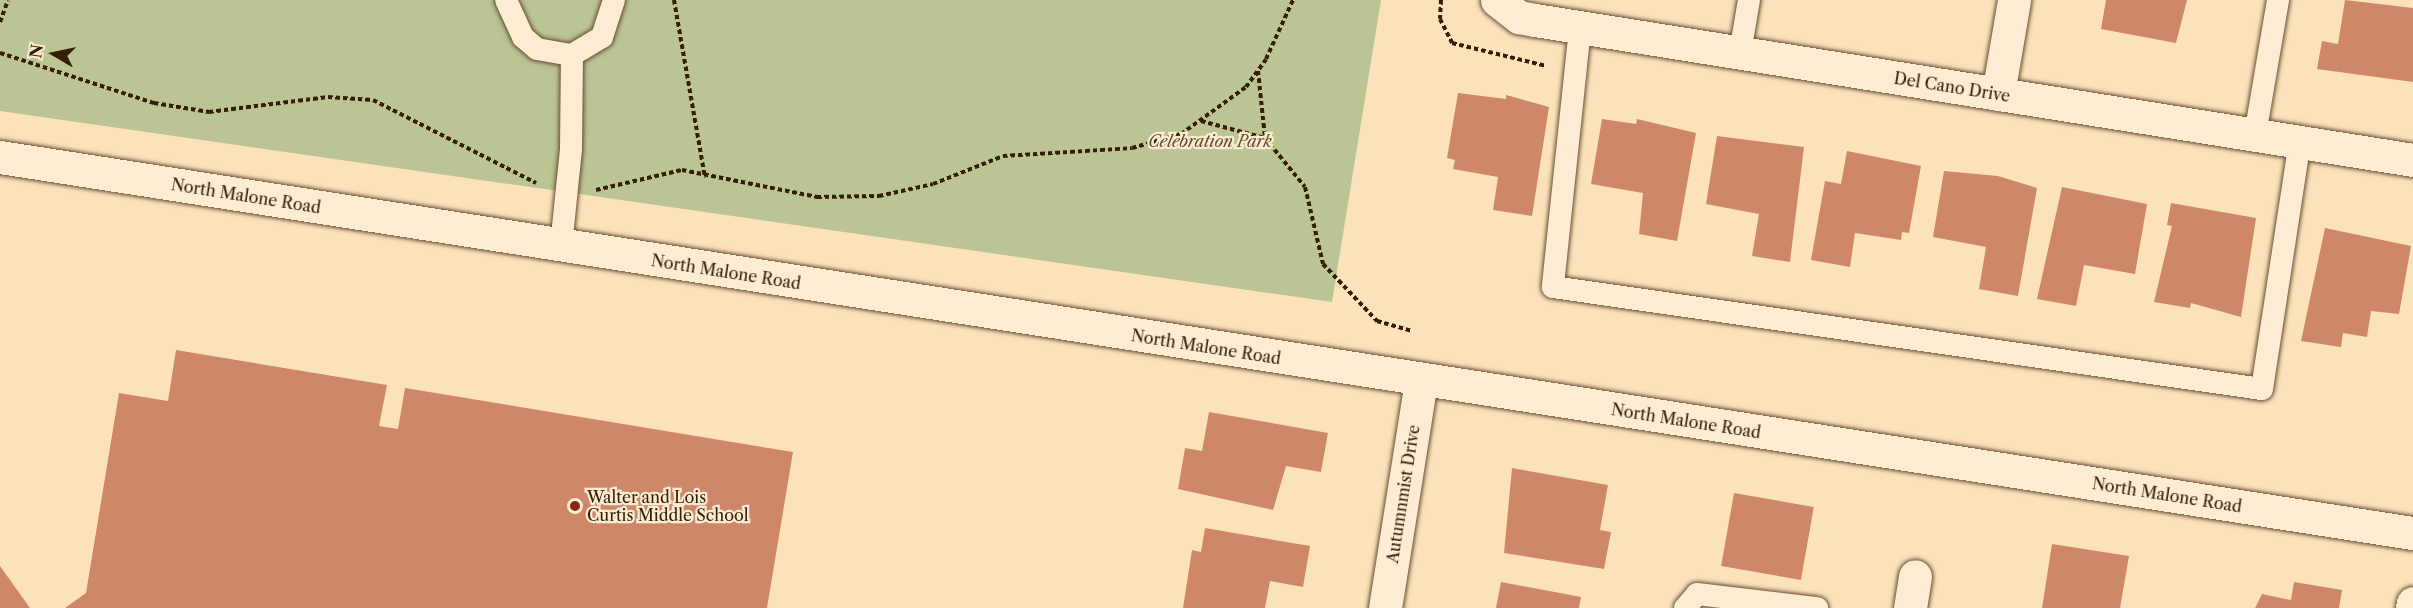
<!DOCTYPE html>
<style>
body{margin:0}
#map{position:relative;width:2413px;height:608px;overflow:hidden;background:#fce2bb;font-family:"Libre Caslon Text",serif}
div>[style]{position:absolute}
.green>*{inset:0;background:#bbc493}
.building>*{inset:0;background:#cf8769;transform-origin:0 0}
.path>*{height:4px;margin-top:-2px;transform-origin:0;background:repeating-linear-gradient(90deg,#351e03 0 4.5px,transparent 0 7.5px)}
.roads{filter:drop-shadow(0 0 2px #674f31) drop-shadow(0 0 2px #674f31)}
.service>*{height:22px;margin:-11px;padding:0 11px;transform-origin:11px;border-radius:11px;background:#fdecd3}
.minor>*{height:33px;margin:-16.5px;padding:0 16.5px;transform-origin:16.5px;border-radius:16.5px;background:#fdecd3}
.tertiary>*{height:33px;margin:-16.5px;padding:0 16.5px;transform-origin:16.5px;border-radius:16.5px;background:#fdecd3}
.dots>*{width:16px;height:16px;translate:-50% -50%;box-sizing:border-box;border:3px solid #fdecd3;border-radius:50%}
span{translate:-50% -50%;white-space:nowrap;text-align:center;line-height:1.15;-webkit-text-stroke:4.5px #fdecd3;paint-order:stroke}
.street-label{font-size:16px;color:#351e03}
.park-label{font-size:16px;color:#5d502e;font-style:italic}
.poi-label{font-size:16px;color:#351e03}
.left{translate:0 -50%;text-align:left}
.north{position:absolute;left:24px;top:24px;width:60px;height:60px;-webkit-text-stroke:4px #fdecd3;paint-order:stroke;rotate:279deg;font-size:16px;font-weight:700;line-height:24px;text-align:center;color:#351e03}
.north::after{content:'';display:block;margin:auto;width:21px;height:27px;background:#351e03;clip-path:polygon(50% 0,100% 100%,50% 72%,0 100%)}
</style>
<div id="map">
<div class="green">
<div style="clip-path:polygon(0 0,1381px 0,1332px 302px,0 111px)"></div>
</div>
<div class="building">
<div style="clip-path:polygon(2106px 0,2187px 0,2176px 43px,2101px 29px)"></div>
<div style="clip-path:polygon(2345px 0,2413px 8px,2413px 82px,2317px 69px,2322px 41px,2338px 44px)"></div>
<div style="clip-path:polygon(1458px 93px,1506px 99px,1506px 95px,1549px 107px,1532px 216px,1493px 210px,1498px 177px,1453px 169px,1455px 160px,1447px 158px)"></div>
<div style="clip-path:polygon(1602px 119px,1636px 124px,1637px 119px,1696px 133px,1677px 241px,1639px 234px,1643px 193px,1591px 184px)"></div>
<div style="clip-path:polygon(1717px 136px,1804px 147px,1790px 262px,1752px 256px,1759px 214px,1706px 204px)"></div>
<div style="clip-path:polygon(1847px 151px,1921px 166px,1909px 233px,1902px 232px,1901px 240px,1855px 233px,1850px 267px,1811px 260px,1825px 181px,1841px 184px)"></div>
<div style="clip-path:polygon(1944px 171px,1998px 176px,2037px 188px,2018px 296px,1979px 289px,1986px 247px,1933px 237px)"></div>
<div style="clip-path:polygon(2062px 187px,2147px 204px,2135px 274px,2084px 265px,2076px 306px,2037px 299px)"></div>
<div style="clip-path:polygon(2171px 203px,2256px 218px,2241px 317px,2191px 303px,2190px 308px,2154px 302px,2172px 226px,2167px 225px)"></div>
<div style="clip-path:polygon(2325px 228px,2411px 246px,2399px 314px,2371px 311px,2367px 337px,2343px 333px,2341px 347px,2301px 341px)"></div>
<div style="clip-path:polygon(176px 350px,387px 385px,379px 426px,398px 429px,405px 388px,793px 452px,767px 608px,65px 608px,86px 593px,119px 393px,168px 401px)"></div>
<div style="clip-path:polygon(1209px 412px,1328px 433px,1321px 472px,1286px 466px,1273px 510px,1178px 489px,1185px 448px,1202px 451px)"></div>
<div style="clip-path:polygon(1512px 468px,1608px 485px,1600px 530px,1611px 532px,1604px 569px,1504px 553px)"></div>
<div style="left:1734px;top:493px;width:81px;height:74px;rotate:10deg"></div>
<div style="clip-path:polygon(1205px 528px,1310px 546px,1303px 587px,1270px 581px,1265px 608px,1183px 608px,1192px 550px,1201px 552px)"></div>
<div style="clip-path:polygon(2052px 544px,2129px 556px,2120px 608px,2042px 608px)"></div>
<div style="clip-path:polygon(0 566px,30px 608px,0 608px)"></div>
<div style="clip-path:polygon(1501px 582px,1581px 597px,1579px 608px,1496px 608px)"></div>
<div style="clip-path:polygon(2294px 582px,2342px 590px,2339px 608px,2255px 608px,2262px 594px,2291px 600px)"></div>
</div>
<div class="path">
<div style="left:674px;top:0;width:180px;rotate:80.1deg"></div>
<div style="left:1441px;top:0;width:19px;rotate:93deg"></div>
<div style="left:1440px;top:19px;width:27px;rotate:63deg"></div>
<div style="left:1452px;top:43px;width:97px;rotate:13.7deg"></div>
<div style="left:0;top:22px;width:23px;rotate:-70deg"></div>
<div style="left:0;top:53px;width:162px;rotate:18deg"></div>
<div style="left:154px;top:103px;width:56px;rotate:9.3deg"></div>
<div style="left:209px;top:112px;width:120px;rotate:-7.2deg"></div>
<div style="left:328px;top:97px;width:45px;rotate:3.8deg"></div>
<div style="left:373px;top:100px;width:183px;rotate:27deg"></div>
<div style="left:1258px;top:71px;width:67px;rotate:84deg"></div>
<div style="left:1201px;top:121px;width:66px;rotate:14.9deg"></div>
<div style="left:1265px;top:138px;width:63px;rotate:50.8deg"></div>
<div style="left:1305px;top:187px;width:79px;rotate:76.8deg"></div>
<div style="left:1323px;top:264px;width:79px;rotate:46.5deg"></div>
<div style="left:1377px;top:321px;width:37px;rotate:16deg"></div>
<div style="left:596px;top:190px;width:88px;rotate:-13.1deg"></div>
<div style="left:682px;top:170px;width:138px;rotate:11.3deg"></div>
<div style="left:817px;top:197px;width:62px;rotate:-0.9deg"></div>
<div style="left:879px;top:196px;width:55px;rotate:-12.5deg"></div>
<div style="left:933px;top:184px;width:75px;rotate:-21.8deg"></div>
<div style="left:1003px;top:156px;width:129px;rotate:-3.5deg"></div>
<div style="left:1132px;top:148px;width:51px;rotate:-15.9deg"></div>
<div style="left:1181px;top:134px;width:80px;rotate:-35.9deg"></div>
<div style="left:1246px;top:87px;width:34px;rotate:-54deg"></div>
<div style="left:1266px;top:59px;width:65px;rotate:-65.4deg"></div>
</div>
<div class="roads">
<div class="service">
<div style="left:506px;top:0;width:41px;rotate:65.3deg"></div>
<div style="left:523px;top:37px;width:18px;rotate:41deg"></div>
<div style="left:537px;top:49px;width:36px;rotate:10deg"></div>
<div style="left:572px;top:55px;width:35px;rotate:-31deg"></div>
<div style="left:602px;top:37px;width:39px;rotate:-72deg"></div>
<div style="left:1580px;top:28px;width:260px;rotate:96deg"></div>
<div style="left:1553px;top:287px;width:716px;rotate:8.19deg"></div>
<div style="left:2262px;top:389px;width:250px;rotate:-81.3deg"></div>
<div style="left:1740px;top:53px;width:54px;rotate:-80.4deg"></div>
<div style="left:2255px;top:135px;width:137px;rotate:-80.3deg"></div>
<div style="left:561px;top:246px;width:98px;rotate:-84.1deg"></div>
<div style="left:571px;top:149px;width:94px;rotate:-89.4deg"></div>
<div style="left:1685px;top:608px;width:18px;rotate:-49deg"></div>
<div style="left:1697px;top:594px;width:121px;rotate:6.7deg"></div>
</div>
<div class="minor">
<div style="left:1497px;top:0;width:28px;rotate:38deg"></div>
<div style="left:1519px;top:17px;width:16px;rotate:11deg"></div>
<div style="left:1535px;top:20px;width:889px;rotate:9.06deg"></div>
<div style="left:1998px;top:94px;width:95px;rotate:-80.3deg"></div>
<div style="left:1385px;top:608px;width:231px;rotate:-81deg"></div>
<div style="left:1910px;top:608px;width:32px;rotate:-81deg"></div>
<div style="left:2412px;top:608px;width:5px;rotate:-79deg"></div>
</div>
<div class="tertiary">
<div style="left:0;top:157px;width:2442px;rotate:8.86deg"></div>
</div>
</div>
<div class="dots">
<div style="left:575px;top:506px;background:#8f2418"></div>
</div>
<div class="street-label">
<span style="left:1952px;top:87px;rotate:9deg">Del Cano Drive</span>
<span style="left:246px;top:196px;rotate:9deg">North Malone Road</span>
<span style="left:726px;top:272px;rotate:9deg">North Malone Road</span>
<span style="left:1206px;top:347px;rotate:9deg">North Malone Road</span>
<span style="left:1686px;top:421px;rotate:9deg">North Malone Road</span>
<span style="left:1403px;top:494px;rotate:-81deg">Autumnmist Drive</span>
<span style="left:2167px;top:495px;rotate:9deg">North Malone Road</span>
</div>
<div class="park-label">
<span style="left:1210px;top:141px">Celebration Park</span>
</div>
<div class="poi-label">
<span class="left" style="left:587px;top:506px">Walter and Lois<br>Curtis Middle School</span>
</div>
<div class="north">N</div>
</div>
